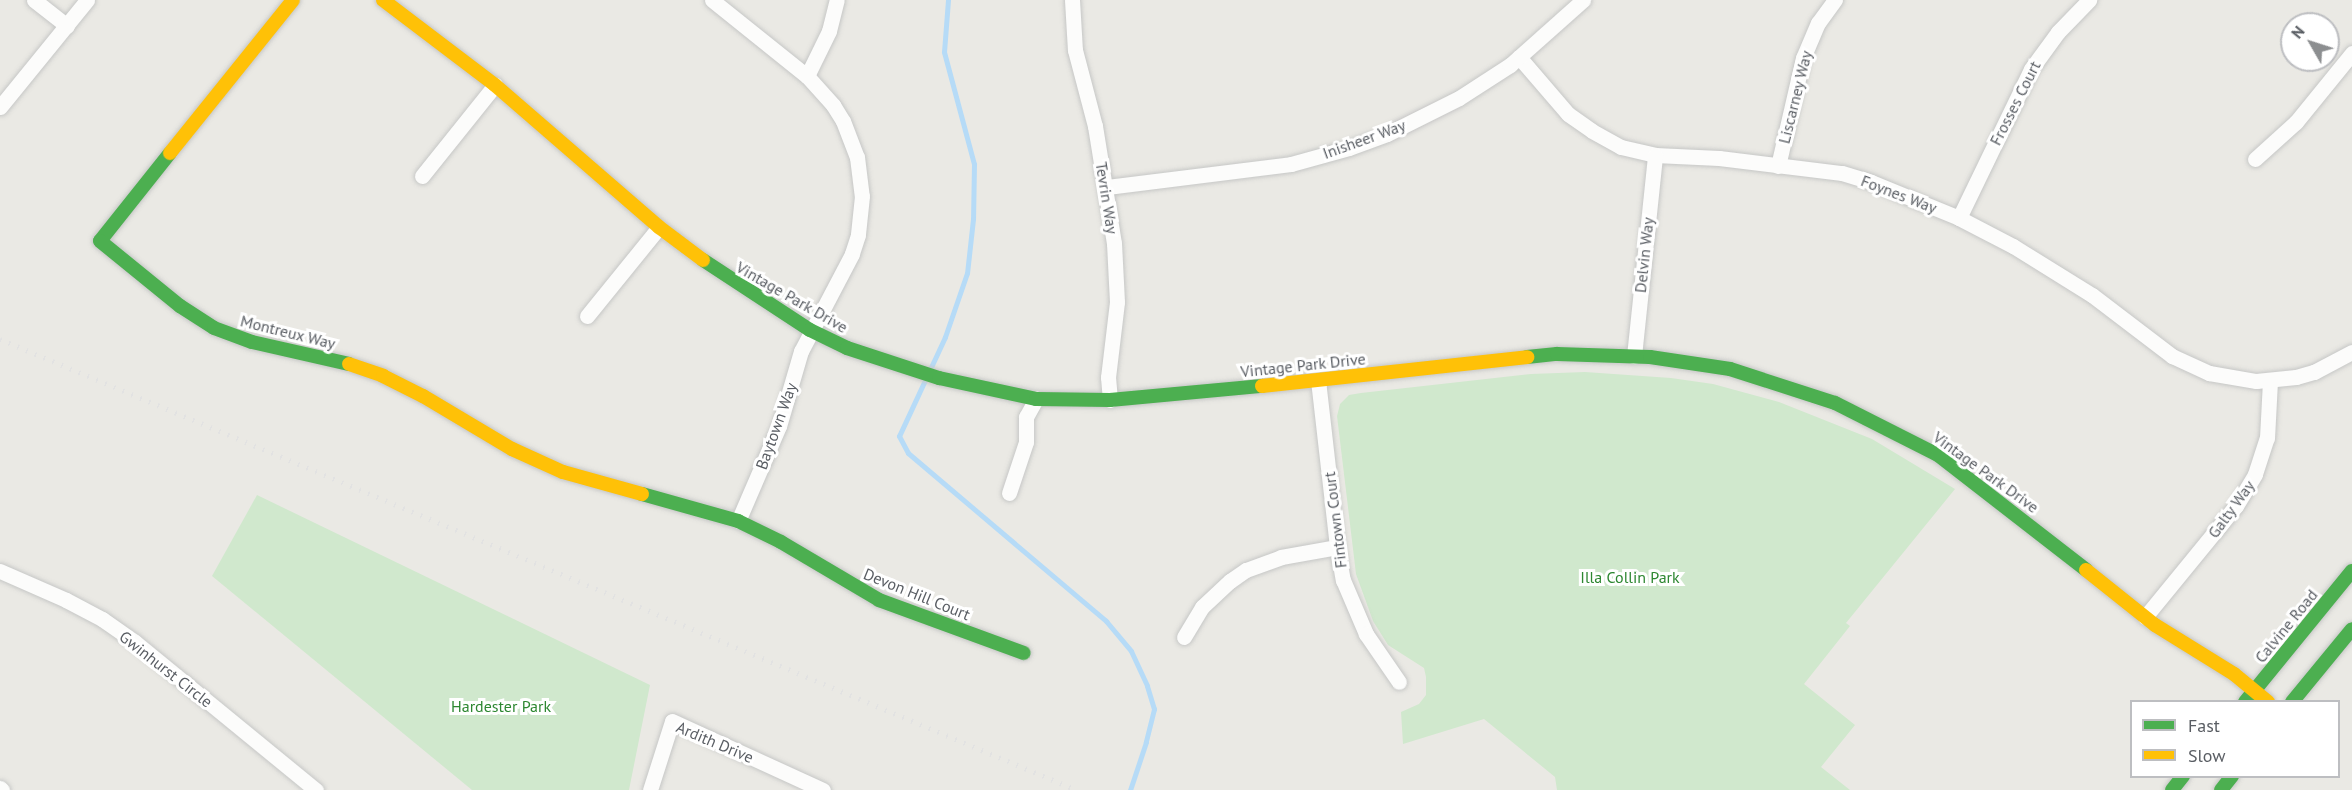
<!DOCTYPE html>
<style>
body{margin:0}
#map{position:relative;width:2352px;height:790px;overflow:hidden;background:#eae9e4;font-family:"PT Sans",sans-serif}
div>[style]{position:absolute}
.green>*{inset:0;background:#d0e8cd}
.stream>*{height:5px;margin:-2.5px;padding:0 2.5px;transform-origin:2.5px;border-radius:2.5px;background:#b6dbf7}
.roads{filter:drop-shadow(0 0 2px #c6c7c6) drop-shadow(0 0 2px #c6c7c6)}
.street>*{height:15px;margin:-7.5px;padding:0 7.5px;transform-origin:7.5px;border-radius:7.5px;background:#fcfcfb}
.fast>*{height:14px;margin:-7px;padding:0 7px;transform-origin:7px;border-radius:7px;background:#4caf50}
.slow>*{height:14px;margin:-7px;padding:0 7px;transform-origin:7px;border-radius:7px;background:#ffc107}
.rail>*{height:4.5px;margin-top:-2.25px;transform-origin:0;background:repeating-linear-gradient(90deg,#e2e2e2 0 1.5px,transparent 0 9.5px)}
span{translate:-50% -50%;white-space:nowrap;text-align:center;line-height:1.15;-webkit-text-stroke:6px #fff;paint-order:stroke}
.street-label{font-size:16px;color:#595d63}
.park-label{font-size:16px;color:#2d8731}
.legend{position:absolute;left:2130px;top:700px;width:210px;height:78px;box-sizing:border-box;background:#fff;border:2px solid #bdbec1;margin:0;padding:8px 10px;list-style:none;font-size:18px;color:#595d63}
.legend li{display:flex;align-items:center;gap:12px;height:30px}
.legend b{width:30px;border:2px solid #bdbec1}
.north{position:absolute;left:2280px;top:12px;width:60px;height:60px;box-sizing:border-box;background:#fff;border:2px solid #bdbec1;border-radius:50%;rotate:309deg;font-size:16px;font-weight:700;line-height:24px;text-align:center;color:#595d63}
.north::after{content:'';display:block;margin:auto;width:21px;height:27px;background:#8c8e90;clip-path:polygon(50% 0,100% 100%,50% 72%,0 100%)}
</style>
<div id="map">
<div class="green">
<div style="clip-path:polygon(1585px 372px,1671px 378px,1713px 384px,1779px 402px,1872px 439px,1955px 489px,1846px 623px,1850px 626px,1804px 684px,1855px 725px,1821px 767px,1850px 790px,1557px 790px,1555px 777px,1484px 719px,1403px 744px,1401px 712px,1419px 704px,1426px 695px,1426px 677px,1424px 668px,1388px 645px,1373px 621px,1356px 574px,1337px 416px,1340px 404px,1349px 395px,1361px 393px,1531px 374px)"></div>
<div style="clip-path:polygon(257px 495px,650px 685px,629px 790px,472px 790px,212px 576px)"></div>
</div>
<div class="stream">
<div style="left:948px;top:0;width:52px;rotate:94.4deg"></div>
<div style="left:944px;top:52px;width:116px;rotate:75deg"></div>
<div style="left:974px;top:164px;width:55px;rotate:91deg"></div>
<div style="left:973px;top:219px;width:54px;rotate:96.3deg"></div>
<div style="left:967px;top:273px;width:68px;rotate:109deg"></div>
<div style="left:945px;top:337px;width:109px;rotate:114.9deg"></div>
<div style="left:899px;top:436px;width:19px;rotate:62deg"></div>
<div style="left:908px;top:453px;width:260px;rotate:40.3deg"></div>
<div style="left:1106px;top:621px;width:39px;rotate:50deg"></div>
<div style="left:1131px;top:651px;width:38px;rotate:65deg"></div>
<div style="left:1147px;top:686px;width:24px;rotate:73deg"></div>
<div style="left:1154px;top:709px;width:34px;rotate:104deg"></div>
<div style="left:1146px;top:742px;width:51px;rotate:108.4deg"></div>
</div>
<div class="roads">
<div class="street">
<div style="left:34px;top:0;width:42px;rotate:38.2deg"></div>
<div style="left:712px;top:0;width:122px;rotate:38.7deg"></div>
<div style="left:807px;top:76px;width:39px;rotate:48deg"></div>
<div style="left:833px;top:105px;width:19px;rotate:58deg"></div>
<div style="left:843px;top:121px;width:39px;rotate:69deg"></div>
<div style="left:857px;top:157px;width:39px;rotate:83deg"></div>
<div style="left:862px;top:196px;width:39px;rotate:96deg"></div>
<div style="left:858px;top:235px;width:20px;rotate:108deg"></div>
<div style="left:852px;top:254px;width:110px;rotate:117.7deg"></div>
<div style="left:801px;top:351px;width:78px;rotate:106.3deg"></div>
<div style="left:779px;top:426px;width:103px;rotate:113.3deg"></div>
<div style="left:1072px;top:0;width:50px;rotate:86.6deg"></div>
<div style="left:1075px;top:50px;width:79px;rotate:75.3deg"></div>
<div style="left:1095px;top:126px;width:119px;rotate:80.8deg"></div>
<div style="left:1114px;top:243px;width:59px;rotate:87.1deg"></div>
<div style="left:1117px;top:302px;width:76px;rotate:96.8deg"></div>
<div style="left:1108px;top:377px;width:23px;rotate:85deg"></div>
<div style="left:1519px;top:57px;width:75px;rotate:49.3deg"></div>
<div style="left:1568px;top:114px;width:29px;rotate:35deg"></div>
<div style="left:1592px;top:131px;width:33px;rotate:29deg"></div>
<div style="left:1621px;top:147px;width:35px;rotate:13deg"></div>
<div style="left:1655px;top:155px;width:64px;rotate:2.7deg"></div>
<div style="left:1719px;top:158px;width:124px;rotate:7deg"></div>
<div style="left:1842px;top:173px;width:30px;rotate:17deg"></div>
<div style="left:1871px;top:182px;width:95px;rotate:22.2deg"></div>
<div style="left:1959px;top:218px;width:61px;rotate:27.4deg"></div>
<div style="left:2013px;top:246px;width:93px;rotate:31.8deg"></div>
<div style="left:2092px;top:295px;width:101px;rotate:37.3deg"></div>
<div style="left:2172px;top:356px;width:41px;rotate:24.7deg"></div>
<div style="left:2209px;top:373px;width:48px;rotate:9.7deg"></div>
<div style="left:2256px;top:381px;width:40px;rotate:-5.7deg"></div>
<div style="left:2296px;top:377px;width:19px;rotate:-16deg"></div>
<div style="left:2314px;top:372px;width:43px;rotate:-27.8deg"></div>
<div style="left:807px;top:76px;width:50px;rotate:-63.9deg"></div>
<div style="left:829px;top:31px;width:32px;rotate:-76deg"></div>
<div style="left:0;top:107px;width:138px;rotate:-50.9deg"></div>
<div style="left:2255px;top:159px;width:55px;rotate:-42.1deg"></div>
<div style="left:2296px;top:122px;width:89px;rotate:-50.9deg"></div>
<div style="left:1778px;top:166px;width:111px;rotate:-77deg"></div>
<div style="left:1803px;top:58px;width:38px;rotate:-67deg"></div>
<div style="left:1818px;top:23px;width:29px;rotate:-54deg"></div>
<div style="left:422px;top:176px;width:117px;rotate:-51.3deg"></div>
<div style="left:1107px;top:187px;width:185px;rotate:-7.1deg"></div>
<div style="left:1291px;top:164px;width:60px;rotate:-15.4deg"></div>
<div style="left:1349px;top:148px;width:40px;rotate:-20.2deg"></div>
<div style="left:1387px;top:134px;width:80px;rotate:-26.6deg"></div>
<div style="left:1459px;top:98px;width:61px;rotate:-32.9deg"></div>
<div style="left:1510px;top:65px;width:98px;rotate:-41.7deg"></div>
<div style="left:1959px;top:218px;width:165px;rotate:-64.2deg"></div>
<div style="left:2031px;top:69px;width:46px;rotate:-53.9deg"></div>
<div style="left:2058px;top:32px;width:45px;rotate:-45.9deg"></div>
<div style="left:587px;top:316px;width:114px;rotate:-51deg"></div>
<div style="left:1634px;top:356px;width:202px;rotate:-84deg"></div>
<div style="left:1318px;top:380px;width:168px;rotate:83.5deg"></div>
<div style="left:1337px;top:547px;width:34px;rotate:80deg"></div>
<div style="left:1343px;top:580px;width:59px;rotate:66.9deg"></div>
<div style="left:1366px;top:634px;width:58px;rotate:55.5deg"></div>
<div style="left:1009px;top:493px;width:54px;rotate:-71.6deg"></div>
<div style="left:1026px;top:442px;width:25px;rotate:-90deg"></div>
<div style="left:1026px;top:417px;width:21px;rotate:-61deg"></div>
<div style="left:0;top:571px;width:72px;rotate:23.7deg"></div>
<div style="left:66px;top:600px;width:41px;rotate:27.8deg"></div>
<div style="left:102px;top:619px;width:40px;rotate:34.9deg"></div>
<div style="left:135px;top:642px;width:234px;rotate:39.3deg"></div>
<div style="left:2145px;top:617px;width:144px;rotate:-50.7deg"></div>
<div style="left:2236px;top:506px;width:37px;rotate:-59deg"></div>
<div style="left:2255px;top:474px;width:38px;rotate:-72deg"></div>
<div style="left:2267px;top:438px;width:57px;rotate:-87deg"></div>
<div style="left:1184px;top:637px;width:35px;rotate:-59deg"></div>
<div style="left:1202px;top:607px;width:38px;rotate:-43deg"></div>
<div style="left:1230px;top:581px;width:19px;rotate:-35deg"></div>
<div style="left:1246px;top:570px;width:37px;rotate:-20deg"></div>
<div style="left:1281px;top:557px;width:57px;rotate:-10.1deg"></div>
<div style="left:0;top:788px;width:3px;rotate:45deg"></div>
<div style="left:650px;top:790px;width:72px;rotate:-72.3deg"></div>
<div style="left:672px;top:721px;width:166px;rotate:24.6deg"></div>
</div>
<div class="fast">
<div style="left:170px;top:153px;width:112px;rotate:128.5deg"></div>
<div style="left:100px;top:241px;width:103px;rotate:39.1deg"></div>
<div style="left:180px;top:306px;width:40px;rotate:32.9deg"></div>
<div style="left:214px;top:328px;width:40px;rotate:20.2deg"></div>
<div style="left:252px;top:342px;width:99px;rotate:12.8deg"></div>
<div style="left:703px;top:260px;width:128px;rotate:33.2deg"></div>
<div style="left:810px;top:330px;width:41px;rotate:25.9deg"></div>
<div style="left:847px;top:348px;width:97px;rotate:18.1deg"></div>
<div style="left:939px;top:378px;width:99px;rotate:12.2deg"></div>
<div style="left:1036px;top:399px;width:74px;rotate:0.8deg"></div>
<div style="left:1110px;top:400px;width:153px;rotate:-5.3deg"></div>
<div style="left:1527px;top:357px;width:30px;rotate:-6deg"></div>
<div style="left:1557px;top:354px;width:93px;rotate:1.8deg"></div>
<div style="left:1650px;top:357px;width:81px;rotate:8.5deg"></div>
<div style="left:1730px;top:369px;width:110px;rotate:17.9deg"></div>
<div style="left:1835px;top:403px;width:115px;rotate:26.8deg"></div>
<div style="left:1938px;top:455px;width:187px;rotate:37.8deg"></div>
<div style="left:642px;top:494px;width:100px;rotate:15.7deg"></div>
<div style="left:738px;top:521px;width:48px;rotate:26deg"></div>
<div style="left:781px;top:542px;width:114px;rotate:30.6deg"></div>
<div style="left:879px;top:600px;width:154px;rotate:20.1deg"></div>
<div style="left:2245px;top:702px;width:169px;rotate:-50.8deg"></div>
<div style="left:2292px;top:702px;width:94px;rotate:-50.6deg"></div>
<div style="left:2172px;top:790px;width:18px;rotate:-52deg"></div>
<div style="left:2221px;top:790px;width:18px;rotate:-52deg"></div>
</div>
<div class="slow">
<div style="left:383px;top:0;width:141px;rotate:37.2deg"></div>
<div style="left:495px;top:85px;width:217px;rotate:40.9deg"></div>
<div style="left:659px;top:227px;width:55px;rotate:36.9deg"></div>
<div style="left:170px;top:153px;width:196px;rotate:-51.2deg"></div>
<div style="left:349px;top:364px;width:36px;rotate:19deg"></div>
<div style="left:383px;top:376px;width:45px;rotate:26.6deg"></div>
<div style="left:423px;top:396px;width:104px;rotate:30.8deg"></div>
<div style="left:512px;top:449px;width:56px;rotate:24.3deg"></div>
<div style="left:563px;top:472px;width:82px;rotate:15.6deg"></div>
<div style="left:1262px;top:386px;width:267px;rotate:-6.2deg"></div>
<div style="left:2086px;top:570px;width:88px;rotate:38.6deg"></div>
<div style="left:2155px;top:625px;width:93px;rotate:31.8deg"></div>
<div style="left:2234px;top:674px;width:44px;rotate:39.5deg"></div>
</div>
</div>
<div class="rail">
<div style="left:0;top:339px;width:1168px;rotate:22.72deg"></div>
</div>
<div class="street-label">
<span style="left:1795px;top:97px;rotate:-76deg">Liscarney Way</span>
<span style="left:2015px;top:103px;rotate:-63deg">Frosses Court</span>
<span style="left:1364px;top:139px;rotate:-20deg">Inisheer Way</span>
<span style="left:1899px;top:194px;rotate:21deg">Foynes Way</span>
<span style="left:1107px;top:198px;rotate:81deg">Tevrin Way</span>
<span style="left:1644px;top:255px;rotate:-84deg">Delvin Way</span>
<span style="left:792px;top:297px;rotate:30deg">Vintage Park Drive</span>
<span style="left:288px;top:332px;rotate:14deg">Montreux Way</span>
<span style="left:1303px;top:365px;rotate:-6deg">Vintage Park Drive</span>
<span style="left:776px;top:426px;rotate:-70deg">Baytown Way</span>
<span style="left:1986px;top:472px;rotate:36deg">Vintage Park Drive</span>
<span style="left:2231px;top:509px;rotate:-54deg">Galty Way</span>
<span style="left:1335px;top:520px;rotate:-97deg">Fintown Court</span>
<span style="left:917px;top:594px;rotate:22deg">Devon Hill Court</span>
<span style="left:2286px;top:626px;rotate:-51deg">Calvine Road</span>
<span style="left:166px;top:669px;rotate:38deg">Gwinhurst Circle</span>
<span style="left:715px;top:742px;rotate:23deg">Ardith Drive</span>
</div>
<div class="park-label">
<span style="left:1630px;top:577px">Illa Collin Park</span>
<span style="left:501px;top:706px">Hardester Park</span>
</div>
<ul class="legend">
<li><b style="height:8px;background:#4caf50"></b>Fast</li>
<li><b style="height:8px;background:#ffc107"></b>Slow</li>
</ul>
<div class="north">N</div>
</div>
